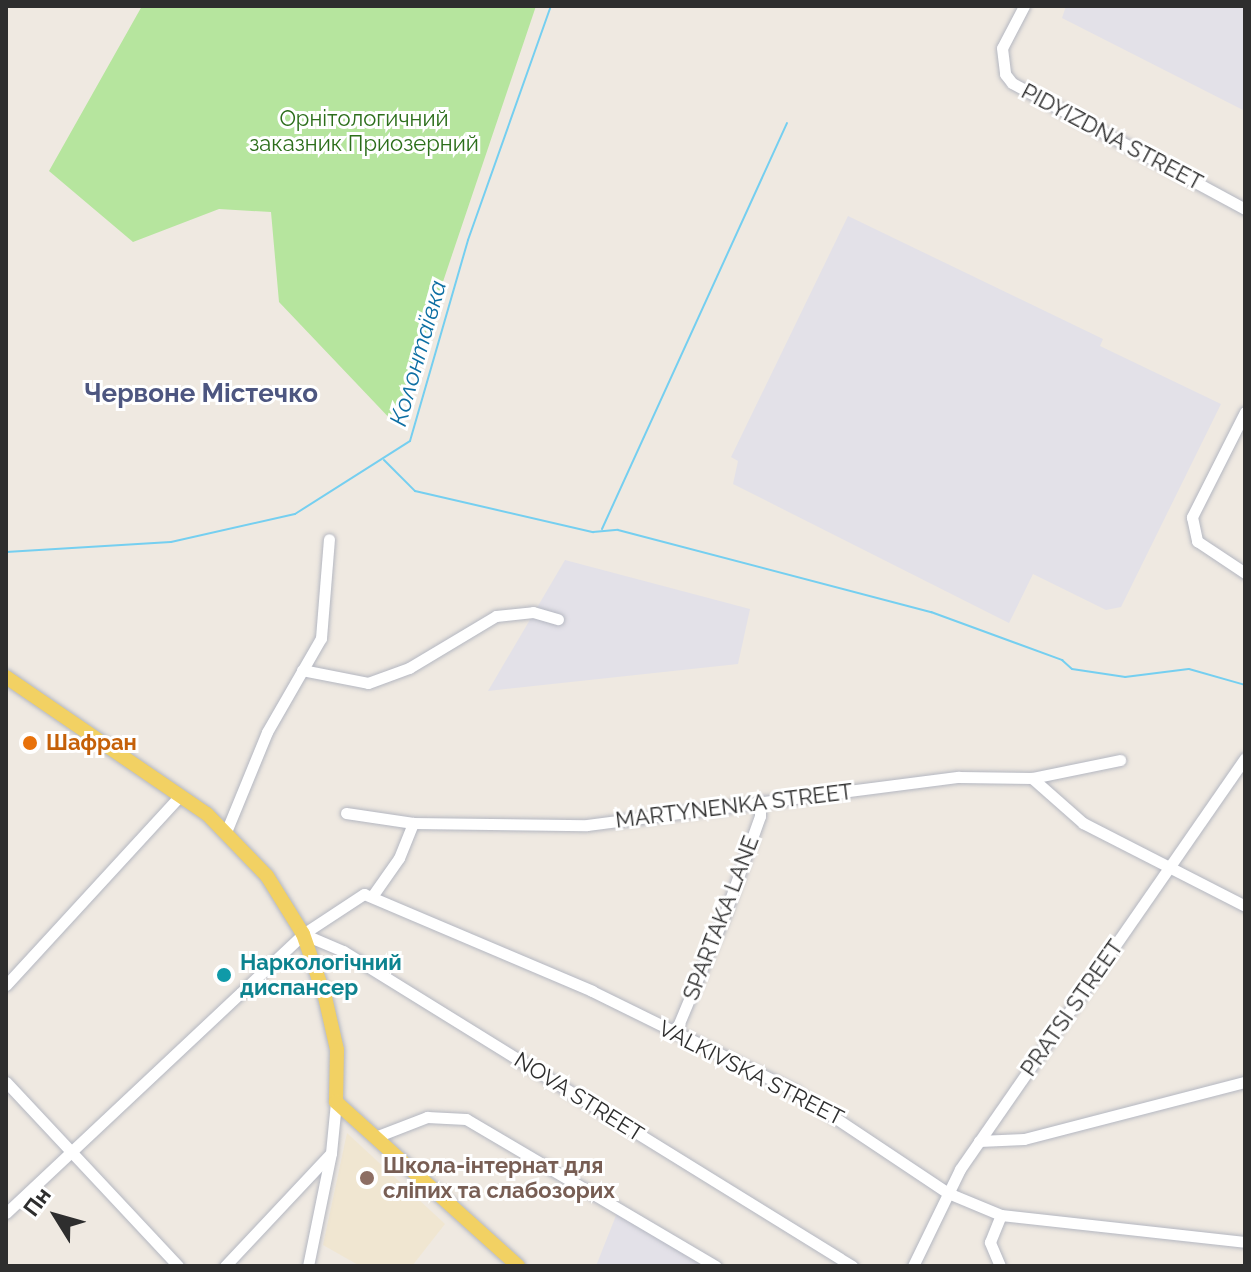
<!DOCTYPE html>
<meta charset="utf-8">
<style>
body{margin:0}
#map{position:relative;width:1251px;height:1272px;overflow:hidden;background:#efe9e1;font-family:Raleway,sans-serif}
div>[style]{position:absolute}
.industrial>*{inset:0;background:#e3e1e8}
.education>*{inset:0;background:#f0e6d1}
.green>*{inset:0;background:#b6e59e}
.stream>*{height:2px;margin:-1px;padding:0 1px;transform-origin:1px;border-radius:1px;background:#75cff0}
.roads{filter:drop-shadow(0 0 2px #b4b7c1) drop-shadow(0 0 2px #b4b7c1)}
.minor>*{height:11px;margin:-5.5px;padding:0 5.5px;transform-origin:5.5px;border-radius:5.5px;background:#fff}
.major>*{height:14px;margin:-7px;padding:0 7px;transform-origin:7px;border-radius:7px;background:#f2d163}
.dots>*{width:22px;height:22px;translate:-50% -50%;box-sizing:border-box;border:4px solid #fff;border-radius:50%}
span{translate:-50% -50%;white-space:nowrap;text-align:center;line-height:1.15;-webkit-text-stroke:6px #fff;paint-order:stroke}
.park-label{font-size:22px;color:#2c6e1b}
.street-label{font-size:22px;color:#2e2e2e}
.food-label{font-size:22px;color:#c56008;font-weight:700}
.left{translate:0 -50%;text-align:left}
.culture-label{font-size:22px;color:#0d838f;font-weight:700}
.education-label{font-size:22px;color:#785e54;font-weight:700}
.water-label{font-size:24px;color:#0d6fa3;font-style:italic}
.quarter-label{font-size:26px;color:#4d5680;font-weight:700}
.frame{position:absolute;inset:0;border:8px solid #2e2e2e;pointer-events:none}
.north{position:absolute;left:16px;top:1176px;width:80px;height:80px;-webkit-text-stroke:6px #fff;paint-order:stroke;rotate:307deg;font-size:22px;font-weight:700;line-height:32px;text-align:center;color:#2e2e2e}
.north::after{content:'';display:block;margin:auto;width:28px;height:36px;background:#2e2e2e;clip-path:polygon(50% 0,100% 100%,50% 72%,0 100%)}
</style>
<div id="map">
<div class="industrial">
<div style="clip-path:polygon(1066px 6px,1245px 6px,1245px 111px,1062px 18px)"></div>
<div style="clip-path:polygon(848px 216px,1103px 339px,1100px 346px,1221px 404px,1121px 607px,1106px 610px,1033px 574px,1009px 623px,733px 484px,738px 461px,731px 457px)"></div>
<div style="clip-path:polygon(565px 560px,750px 609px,738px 664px,488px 691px)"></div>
<div style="clip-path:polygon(617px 1213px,704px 1266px,596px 1266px)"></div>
</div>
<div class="education">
<div style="clip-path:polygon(347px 1133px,445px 1224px,412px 1266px,360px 1266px,323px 1245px)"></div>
</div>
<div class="green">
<div style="clip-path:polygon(142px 6px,536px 6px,395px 424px,279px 302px,271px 212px,219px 209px,133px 242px,49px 171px)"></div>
</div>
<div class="stream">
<div style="left:384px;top:460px;width:44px;rotate:45deg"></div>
<div style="left:415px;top:491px;width:183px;rotate:13deg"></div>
<div style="left:593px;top:532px;width:25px;rotate:-5deg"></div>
<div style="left:618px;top:530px;width:324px;rotate:14.7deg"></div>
<div style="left:931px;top:612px;width:140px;rotate:20.1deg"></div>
<div style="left:1062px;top:660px;width:13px;rotate:42deg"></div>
<div style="left:1072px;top:669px;width:54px;rotate:8.6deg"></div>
<div style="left:1125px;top:677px;width:64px;rotate:-7.1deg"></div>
<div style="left:1189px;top:669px;width:58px;rotate:15.9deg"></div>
<div style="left:602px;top:529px;width:446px;rotate:-65.5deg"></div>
<div style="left:6px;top:552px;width:165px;rotate:-3.5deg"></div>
<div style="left:171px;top:542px;width:127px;rotate:-12.7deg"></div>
<div style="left:295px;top:514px;width:136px;rotate:-32.4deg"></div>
<div style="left:410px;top:441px;width:209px;rotate:-73.9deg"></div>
<div style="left:468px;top:240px;width:248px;rotate:-70.5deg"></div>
</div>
<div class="roads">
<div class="minor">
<div style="left:1024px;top:6px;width:47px;rotate:117.6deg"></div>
<div style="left:1002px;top:48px;width:26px;rotate:83deg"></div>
<div style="left:1005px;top:74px;width:11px;rotate:52deg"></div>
<div style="left:1012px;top:83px;width:265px;rotate:28.4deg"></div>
<div style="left:1245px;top:412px;width:118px;rotate:116.8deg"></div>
<div style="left:1192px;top:517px;width:25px;rotate:78deg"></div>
<div style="left:1197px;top:541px;width:58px;rotate:33.7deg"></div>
<div style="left:302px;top:670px;width:67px;rotate:11.1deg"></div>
<div style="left:368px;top:683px;width:44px;rotate:-20.1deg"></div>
<div style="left:409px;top:668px;width:101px;rotate:-30.9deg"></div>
<div style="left:496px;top:616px;width:37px;rotate:-6deg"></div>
<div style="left:533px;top:612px;width:26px;rotate:16deg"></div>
<div style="left:1032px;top:778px;width:68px;rotate:41.4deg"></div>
<div style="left:1083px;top:823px;width:182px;rotate:27.1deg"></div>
<div style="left:346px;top:813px;width:68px;rotate:8.5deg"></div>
<div style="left:413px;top:823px;width:174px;rotate:0.7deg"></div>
<div style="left:587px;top:825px;width:375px;rotate:-7.4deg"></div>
<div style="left:959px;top:777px;width:73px;rotate:0.8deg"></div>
<div style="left:1032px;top:778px;width:90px;rotate:-11.6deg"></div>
<div style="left:226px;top:832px;width:108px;rotate:-67.7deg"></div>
<div style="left:267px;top:732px;width:108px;rotate:-60.1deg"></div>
<div style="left:321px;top:638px;width:99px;rotate:-85.4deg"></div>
<div style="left:373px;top:895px;width:45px;rotate:-54.9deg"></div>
<div style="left:399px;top:858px;width:38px;rotate:-68deg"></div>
<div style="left:303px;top:934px;width:43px;rotate:23deg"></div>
<div style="left:343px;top:951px;width:599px;rotate:31.75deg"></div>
<div style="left:6px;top:985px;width:258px;rotate:-47.4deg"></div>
<div style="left:675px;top:1033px;width:132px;rotate:-67.3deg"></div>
<div style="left:726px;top:911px;width:101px;rotate:-70.3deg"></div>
<div style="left:760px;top:816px;width:15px;rotate:-90deg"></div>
<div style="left:6px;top:1082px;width:252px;rotate:46.9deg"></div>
<div style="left:378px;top:1136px;width:53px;rotate:-21.2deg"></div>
<div style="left:427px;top:1117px;width:39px;rotate:3deg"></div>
<div style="left:466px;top:1119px;width:290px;rotate:30.5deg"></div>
<div style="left:979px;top:1141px;width:45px;rotate:-2.5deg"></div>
<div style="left:1024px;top:1139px;width:228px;rotate:-14.5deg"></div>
<div style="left:6px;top:1213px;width:407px;rotate:-43.2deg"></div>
<div style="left:303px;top:934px;width:73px;rotate:-33.3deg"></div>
<div style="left:364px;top:894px;width:248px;rotate:23deg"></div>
<div style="left:592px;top:991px;width:226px;rotate:26.2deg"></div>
<div style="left:795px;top:1091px;width:184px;rotate:33.7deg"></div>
<div style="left:948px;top:1193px;width:57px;rotate:22.5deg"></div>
<div style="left:1001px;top:1215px;width:245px;rotate:6.3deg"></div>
<div style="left:225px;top:1266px;width:155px;rotate:-46.8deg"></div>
<div style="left:308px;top:1266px;width:115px;rotate:-78.5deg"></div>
<div style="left:331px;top:1153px;width:51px;rotate:-84.4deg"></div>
<div style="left:913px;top:1266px;width:108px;rotate:-64.1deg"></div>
<div style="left:960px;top:1169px;width:500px;rotate:-55.26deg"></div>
<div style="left:1000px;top:1266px;width:26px;rotate:-113deg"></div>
<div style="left:990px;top:1242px;width:29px;rotate:-68deg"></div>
</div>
<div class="major">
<div style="left:6px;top:677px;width:243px;rotate:34.3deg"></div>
<div style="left:207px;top:814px;width:86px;rotate:45.9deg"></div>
<div style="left:267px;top:876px;width:68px;rotate:58.2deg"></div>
<div style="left:303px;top:934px;width:67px;rotate:70.8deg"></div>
<div style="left:325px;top:997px;width:54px;rotate:77.2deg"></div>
<div style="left:337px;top:1050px;width:52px;rotate:91.1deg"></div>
<div style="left:336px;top:1102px;width:245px;rotate:42deg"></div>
</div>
</div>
<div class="dots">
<div style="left:30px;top:743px;background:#e8710a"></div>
<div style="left:224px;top:975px;background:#0f9aa8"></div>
<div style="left:367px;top:1178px;background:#8d6e63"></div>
</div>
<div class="park-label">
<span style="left:364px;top:131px">Орнiтологичний<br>заказник Приозерний</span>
</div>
<div class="street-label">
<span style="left:1112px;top:137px;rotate:28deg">PIDYIZDNA STREET</span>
<span style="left:734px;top:806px;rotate:-7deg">MARTYNENKA STREET</span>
<span style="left:721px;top:918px;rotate:-69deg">SPARTAKA LANE</span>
<span style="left:1072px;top:1008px;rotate:-55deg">PRATSI STREET</span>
<span style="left:751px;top:1073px;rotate:27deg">VALKIVSKA STREET</span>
<span style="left:579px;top:1097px;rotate:32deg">NOVA STREET</span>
</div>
<div class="food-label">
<span class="left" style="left:46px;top:743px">Шафран</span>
</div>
<div class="culture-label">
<span class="left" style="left:240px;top:975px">Наркологічний<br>диспансер</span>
</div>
<div class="education-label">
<span class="left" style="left:383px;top:1178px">Школа-інтернат для<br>сліпих та слабозорих</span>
</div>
<div class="water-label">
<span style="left:418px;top:353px;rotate:-74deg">Колонтаївка</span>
</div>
<div class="quarter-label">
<span style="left:201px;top:394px">Червоне Містечко</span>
</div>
<div class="frame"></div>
<div class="north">Пн</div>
</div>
